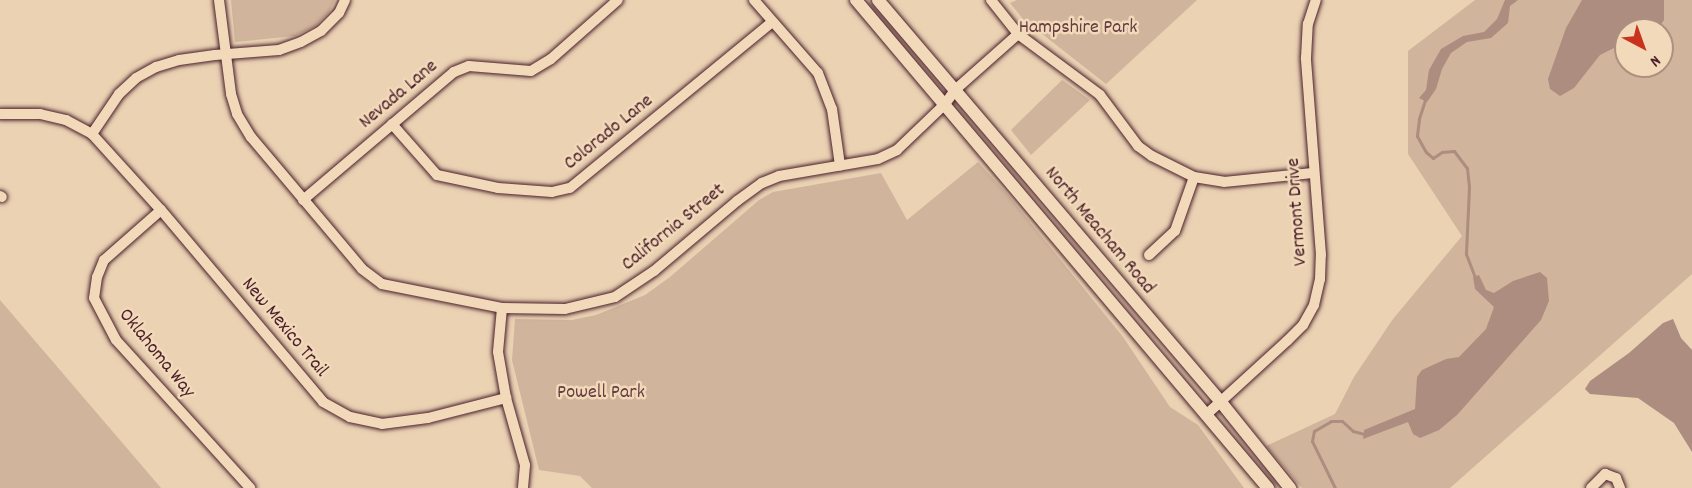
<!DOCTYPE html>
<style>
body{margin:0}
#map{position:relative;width:1692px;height:488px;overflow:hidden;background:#ead2b3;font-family:Dekko,sans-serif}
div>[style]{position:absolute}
.green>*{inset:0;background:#d0b49c}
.water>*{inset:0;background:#ad8d7f}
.stream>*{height:3px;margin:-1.5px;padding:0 1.5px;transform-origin:1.5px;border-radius:1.5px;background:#ad8d7f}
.roads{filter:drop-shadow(0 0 2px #4a1f2b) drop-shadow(0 0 2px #4a1f2b)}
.minor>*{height:10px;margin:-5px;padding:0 5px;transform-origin:5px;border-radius:5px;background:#f1d9b9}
.major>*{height:12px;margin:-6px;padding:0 6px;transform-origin:6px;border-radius:6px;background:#f1d9b9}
span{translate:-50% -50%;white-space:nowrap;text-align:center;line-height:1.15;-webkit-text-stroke:5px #f1d9b9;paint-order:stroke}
.park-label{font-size:20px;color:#653d42}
.street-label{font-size:20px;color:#4a1f2b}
.north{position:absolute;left:1614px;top:18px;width:60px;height:60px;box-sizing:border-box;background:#f1d9b9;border:2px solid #ae8f80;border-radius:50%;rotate:139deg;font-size:16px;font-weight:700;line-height:24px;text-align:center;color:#4a1f2b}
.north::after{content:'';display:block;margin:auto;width:21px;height:27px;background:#c8321e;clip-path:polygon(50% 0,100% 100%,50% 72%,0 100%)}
</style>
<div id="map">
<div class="green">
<div style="clip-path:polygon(231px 0,335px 0,329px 12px,315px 26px,295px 36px,235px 42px)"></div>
<div style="clip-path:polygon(1017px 0,1197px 0,1106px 84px,1023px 19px,1010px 3px)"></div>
<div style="clip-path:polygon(evenodd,1475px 0,1692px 0,1692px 274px,1450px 488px,1302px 488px,1266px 446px,1335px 414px,1354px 377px,1393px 319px,1462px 236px,1408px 154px,1408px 51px,1475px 0,1626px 30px,1662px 30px,1662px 66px,1626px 66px,1626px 30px)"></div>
<div style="clip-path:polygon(1062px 80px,1090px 100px,1031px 155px,1011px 130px)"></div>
<div style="clip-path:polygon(978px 162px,1009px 196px,1123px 337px,1170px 407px,1198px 425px,1244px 488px,592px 488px,580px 476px,539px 470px,512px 360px,515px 319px,572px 320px,596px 315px,645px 295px,670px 277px,759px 200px,773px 192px,881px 173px,907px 220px)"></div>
<div style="clip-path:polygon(0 300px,161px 488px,0 488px)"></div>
</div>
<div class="water">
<div style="clip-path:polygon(1505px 0,1518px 0,1510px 6px,1508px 23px,1491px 38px,1467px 42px,1451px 53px,1442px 69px,1436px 89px,1427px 102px,1419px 98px,1426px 90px,1429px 70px,1441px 49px,1463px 36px,1484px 32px,1497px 19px)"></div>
<div style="clip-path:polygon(1582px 0,1664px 0,1664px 20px,1657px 30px,1626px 30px,1626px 42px,1600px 55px,1574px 88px,1560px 96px,1550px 89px,1548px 79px,1566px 28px)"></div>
<div style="clip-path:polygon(1540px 272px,1547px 278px,1549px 301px,1541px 320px,1457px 415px,1439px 430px,1420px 438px,1413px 434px,1408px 422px,1363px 439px,1364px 430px,1415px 409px,1417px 377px,1422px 370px,1446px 359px,1459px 357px,1486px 329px,1494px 307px,1475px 289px,1473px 277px,1479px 275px,1486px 290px,1494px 293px,1513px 281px)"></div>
<div style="clip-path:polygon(1673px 319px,1681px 338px,1692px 350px,1692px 452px,1674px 423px,1638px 398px,1590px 394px,1585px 389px,1590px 381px,1629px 353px,1663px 323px)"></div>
</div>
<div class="stream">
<div style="left:1425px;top:100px;width:20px;rotate:108deg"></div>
<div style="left:1419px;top:119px;width:17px;rotate:97deg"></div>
<div style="left:1417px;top:136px;width:18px;rotate:61deg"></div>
<div style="left:1426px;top:152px;width:9px;rotate:41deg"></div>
<div style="left:1433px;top:158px;width:11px;rotate:-34deg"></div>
<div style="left:1442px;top:152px;width:12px;rotate:-5deg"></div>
<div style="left:1454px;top:151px;width:21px;rotate:53deg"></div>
<div style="left:1467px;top:168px;width:19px;rotate:84deg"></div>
<div style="left:1469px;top:187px;width:67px;rotate:92.6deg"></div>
<div style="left:1466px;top:254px;width:26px;rotate:69deg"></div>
<div style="left:1335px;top:488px;width:52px;rotate:-116.1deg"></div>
<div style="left:1312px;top:441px;width:10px;rotate:-79deg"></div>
<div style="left:1314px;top:431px;width:20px;rotate:-30deg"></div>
<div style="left:1331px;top:421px;width:11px"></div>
<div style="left:1342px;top:421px;width:15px;rotate:42deg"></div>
<div style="left:1353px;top:431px;width:11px;rotate:15deg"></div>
</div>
<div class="roads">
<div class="minor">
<div style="left:219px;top:0;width:95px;rotate:82.7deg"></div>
<div style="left:231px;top:94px;width:21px;rotate:73deg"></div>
<div style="left:237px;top:114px;width:27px;rotate:59deg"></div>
<div style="left:251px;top:137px;width:172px;rotate:49.9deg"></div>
<div style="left:362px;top:269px;width:25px;rotate:37deg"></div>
<div style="left:382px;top:284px;width:122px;rotate:11.3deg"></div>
<div style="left:502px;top:308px;width:63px;rotate:0.9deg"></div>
<div style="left:565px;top:309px;width:51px;rotate:-13.5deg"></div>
<div style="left:615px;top:297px;width:47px;rotate:-33.7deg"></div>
<div style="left:654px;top:271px;width:109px;rotate:-40.1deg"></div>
<div style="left:737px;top:201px;width:31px;rotate:-36deg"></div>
<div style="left:762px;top:183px;width:18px;rotate:-22deg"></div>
<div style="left:779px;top:176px;width:100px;rotate:-9.7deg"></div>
<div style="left:878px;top:159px;width:21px;rotate:-25deg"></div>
<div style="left:897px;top:150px;width:66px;rotate:-43.8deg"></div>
<div style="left:945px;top:104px;width:17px;rotate:-54deg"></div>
<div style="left:955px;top:90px;width:84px;rotate:-41.6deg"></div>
<div style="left:754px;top:0;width:97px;rotate:48.8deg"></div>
<div style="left:818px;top:73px;width:39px;rotate:69deg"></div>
<div style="left:832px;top:109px;width:57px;rotate:81.9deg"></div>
<div style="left:991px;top:0;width:43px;rotate:51.5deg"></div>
<div style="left:1018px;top:34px;width:102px;rotate:36.6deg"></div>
<div style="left:1100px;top:95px;width:64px;rotate:53.3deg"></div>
<div style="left:1138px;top:146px;width:17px;rotate:36deg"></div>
<div style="left:1152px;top:156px;width:47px;rotate:26.6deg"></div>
<div style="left:1194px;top:177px;width:30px;rotate:9deg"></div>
<div style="left:1224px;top:182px;width:89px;rotate:-5.8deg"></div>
<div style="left:0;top:114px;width:40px"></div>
<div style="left:40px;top:114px;width:27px;rotate:13deg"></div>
<div style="left:66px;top:120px;width:30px;rotate:28deg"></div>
<div style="left:92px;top:134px;width:103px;rotate:47.8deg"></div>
<div style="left:161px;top:210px;width:251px;rotate:49.8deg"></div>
<div style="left:323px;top:402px;width:31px;rotate:29deg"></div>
<div style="left:350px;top:417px;width:33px;rotate:12deg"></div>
<div style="left:382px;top:424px;width:46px;rotate:-7.4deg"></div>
<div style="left:428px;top:418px;width:81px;rotate:-14.4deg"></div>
<div style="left:392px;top:124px;width:68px;rotate:48.6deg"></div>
<div style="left:437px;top:175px;width:62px;rotate:12deg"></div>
<div style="left:498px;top:188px;width:54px;rotate:4.2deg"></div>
<div style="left:552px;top:192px;width:18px;rotate:-13deg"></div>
<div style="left:570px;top:188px;width:261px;rotate:-39.4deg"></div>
<div style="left:92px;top:134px;width:48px;rotate:-56deg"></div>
<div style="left:119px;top:94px;width:23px;rotate:-43deg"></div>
<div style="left:136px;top:78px;width:23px;rotate:-29deg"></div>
<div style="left:156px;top:67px;width:24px;rotate:-17deg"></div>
<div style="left:179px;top:60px;width:36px;rotate:-8deg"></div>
<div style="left:215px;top:55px;width:64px;rotate:-4.5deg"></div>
<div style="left:279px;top:50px;width:23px;rotate:-20deg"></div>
<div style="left:301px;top:42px;width:23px;rotate:-29deg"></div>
<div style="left:321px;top:31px;width:25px;rotate:-45deg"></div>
<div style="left:339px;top:13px;width:14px;rotate:-65deg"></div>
<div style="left:0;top:196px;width:2px;rotate:27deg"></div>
<div style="left:303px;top:200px;width:198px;rotate:-40.3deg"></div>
<div style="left:454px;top:72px;width:16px;rotate:-22deg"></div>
<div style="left:469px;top:66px;width:62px;rotate:4.6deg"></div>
<div style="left:531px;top:71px;width:23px;rotate:-31deg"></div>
<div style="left:551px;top:59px;width:89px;rotate:-41.4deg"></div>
<div style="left:161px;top:210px;width:76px;rotate:138.7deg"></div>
<div style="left:104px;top:260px;width:18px;rotate:112deg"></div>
<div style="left:97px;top:277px;width:21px;rotate:98deg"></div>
<div style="left:94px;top:298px;width:47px;rotate:62.4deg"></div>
<div style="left:116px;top:340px;width:200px;rotate:47.8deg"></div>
<div style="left:1149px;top:255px;width:35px;rotate:-43deg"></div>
<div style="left:1175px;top:231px;width:57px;rotate:-70.6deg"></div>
<div style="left:502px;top:308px;width:44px;rotate:95.2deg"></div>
<div style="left:498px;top:352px;width:47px;rotate:80.1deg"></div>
<div style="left:506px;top:398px;width:70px;rotate:74.2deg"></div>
<div style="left:525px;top:465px;width:23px;rotate:95deg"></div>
<div style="left:1207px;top:414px;width:108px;rotate:-42.4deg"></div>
<div style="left:1287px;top:341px;width:23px;rotate:-45deg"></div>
<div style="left:1303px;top:325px;width:23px;rotate:-61deg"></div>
<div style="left:1314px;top:305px;width:27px;rotate:-77deg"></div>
<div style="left:1320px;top:279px;width:24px;rotate:-88deg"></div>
<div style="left:1321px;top:255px;width:198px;rotate:-94.4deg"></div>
<div style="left:1306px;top:58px;width:34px;rotate:-87deg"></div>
<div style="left:1308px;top:24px;width:25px;rotate:-72deg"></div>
<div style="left:1591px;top:488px;width:20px;rotate:-45deg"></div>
<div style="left:1605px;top:474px;width:12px;rotate:20deg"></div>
<div style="left:1616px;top:478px;width:11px;rotate:68deg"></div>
</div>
<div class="major">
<div style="left:856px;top:0;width:639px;rotate:49.83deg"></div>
<div style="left:878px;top:0;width:527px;rotate:49.54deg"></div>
<div style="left:1220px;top:401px;width:112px;rotate:51.2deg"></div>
</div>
</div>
<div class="park-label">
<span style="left:1078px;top:28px">Hampshire Park</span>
<span style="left:601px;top:393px">Powell Park</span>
</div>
<div class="street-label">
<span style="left:399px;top:95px;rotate:-40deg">Nevada Lane</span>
<span style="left:609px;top:133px;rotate:-39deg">Colorado Lane</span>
<span style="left:1298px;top:212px;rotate:-94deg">Vermont Drive</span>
<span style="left:674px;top:228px;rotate:-39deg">California Street</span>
<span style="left:1099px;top:231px;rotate:50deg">North Meacham Road</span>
<span style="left:284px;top:328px;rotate:50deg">New Mexico Trail</span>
<span style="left:156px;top:354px;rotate:51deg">Oklahoma Way</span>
</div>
<div class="north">N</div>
</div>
